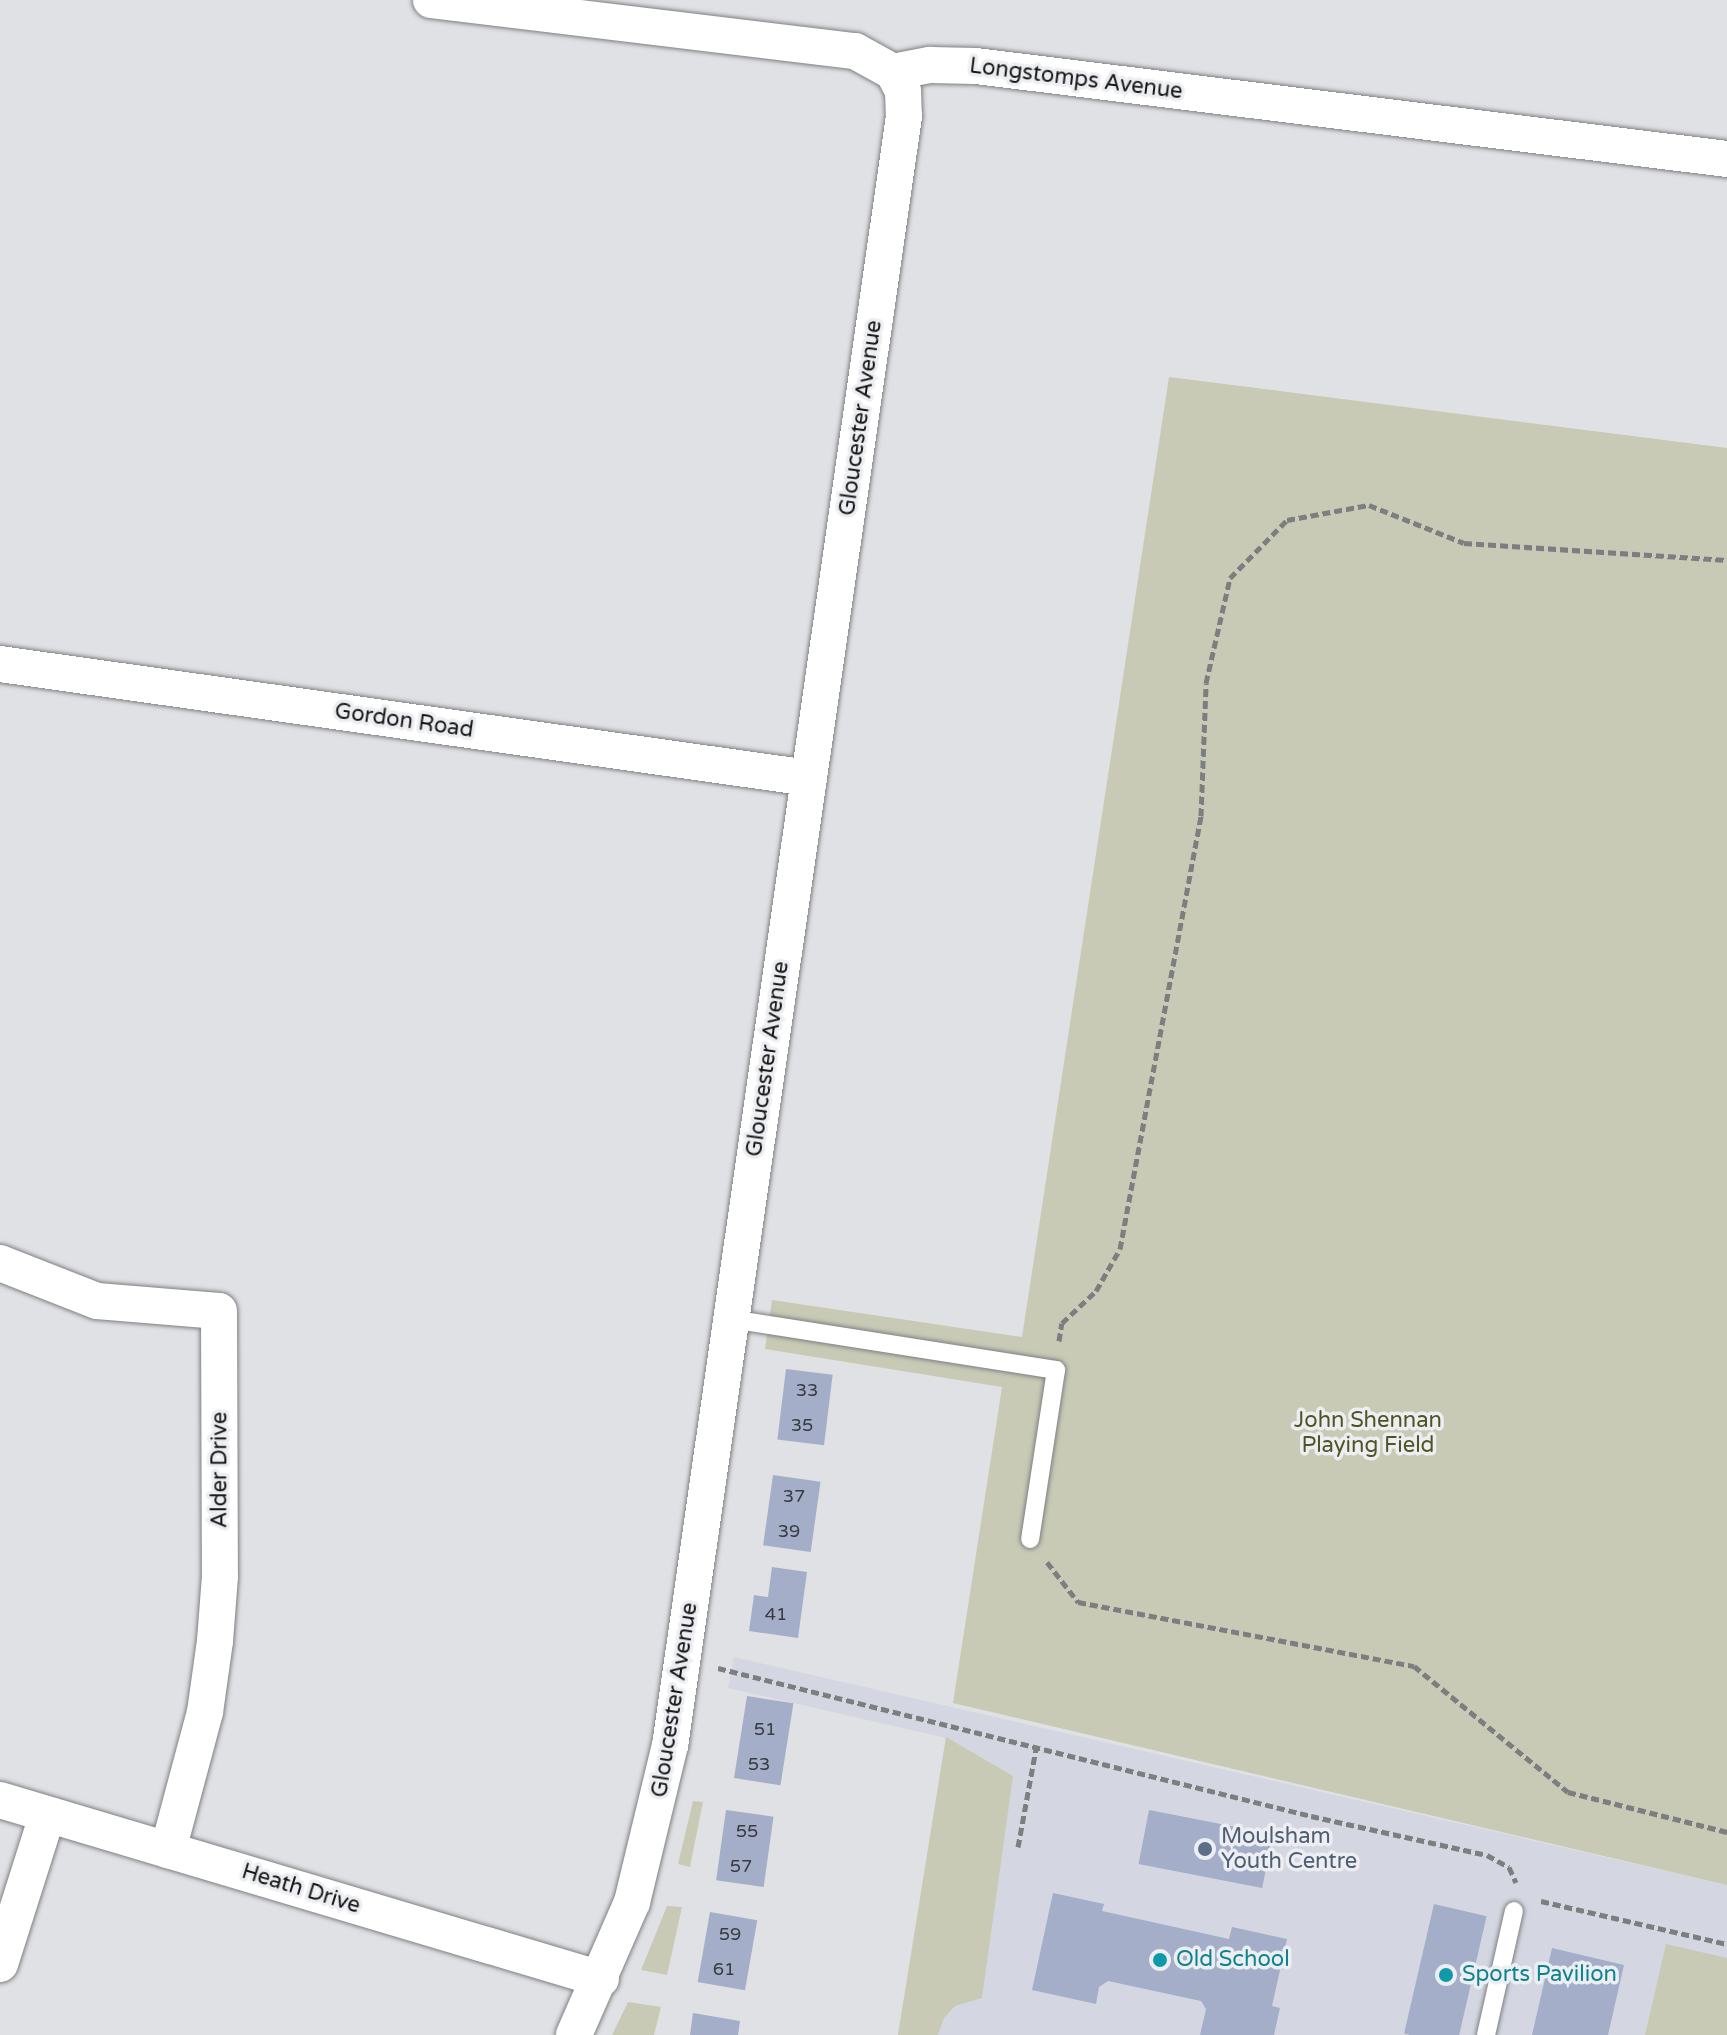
<!DOCTYPE html>
<style>
body{margin:0}
#map{position:relative;width:1727px;height:2035px;overflow:hidden;background:#e0e1e4;font-family:"Varela Round",sans-serif}
div>[style]{position:absolute}
.built>*{inset:0;background:#d4d7e1}
.green>*{inset:0;background:#c8cab5}
.building>*{inset:0;background:#a4aec9;transform-origin:0 0}
.path>*{height:5px;margin-top:-2.5px;transform-origin:0;background:repeating-linear-gradient(90deg,#7d7e80 0 8px,transparent 0 12px)}
.roads{filter:drop-shadow(0 0 2px #7f8082) drop-shadow(0 0 2px #7f8082)}
.service>*{height:18px;margin:-9px;padding:0 9px;transform-origin:9px;border-radius:9px;background:#fff}
.minor>*{height:36px;margin:-18px;padding:0 18px;transform-origin:18px;border-radius:18px;background:#fff}
.dots>*{width:22px;height:22px;translate:-50% -50%;box-sizing:border-box;border:4px solid #edeef1;border-radius:50%}
span{translate:-50% -50%;white-space:nowrap;text-align:center;line-height:1.15;-webkit-text-stroke:7px #edeef1;paint-order:stroke}
.number-label{font-size:18px;color:#393b43}
.number-label span{-webkit-text-stroke-width:0}
.street-label{font-size:22px;color:#151516}
.park-label{font-size:22px;color:#515422}
.service-label{font-size:22px;color:#4e5e75}
.left{translate:0 -50%;text-align:left}
.culture-label{font-size:22px;color:#0d838f}
</style>
<div id="map">
<div class="built">
<div style="clip-path:polygon(734px 1657px,1727px 1885px,1727px 2035px,898px 2035px,946px 1738px,728px 1688px)"></div>
</div>
<div class="green">
<div style="clip-path:polygon(1169px 377px,1727px 448px,1727px 1885px,953px 1703px,1002px 1387px,765px 1349px,772px 1300px,1022px 1337px)"></div>
<div style="clip-path:polygon(946px 1737px,1013px 1776px,982px 1998px,955px 2006px,944px 2018px,938px 2035px,898px 2035px)"></div>
<div style="clip-path:polygon(693px 1801px,703px 1802px,690px 1867px,678px 1864px)"></div>
<div style="clip-path:polygon(667px 1906px,682px 1907px,667px 1975px,641px 1970px)"></div>
<div style="clip-path:polygon(1666px 1944px,1727px 1958px,1727px 2035px,1645px 2035px)"></div>
<div style="clip-path:polygon(628px 2002px,661px 2007px,654px 2035px,612px 2035px)"></div>
</div>
<div class="building">
<div style="left:786px;top:1369px;width:47px;height:71px;rotate:7deg"></div>
<div style="left:773px;top:1475px;width:48px;height:71px;rotate:8deg"></div>
<div style="clip-path:polygon(772px 1567px,807px 1572px,798px 1638px,749px 1631px,754px 1595px,768px 1597px)"></div>
<div style="left:747px;top:1696px;width:47px;height:83px;rotate:9deg"></div>
<div style="left:726px;top:1810px;width:48px;height:71px;rotate:8deg"></div>
<div style="left:1149px;top:1810px;width:126px;height:55px;rotate:11deg"></div>
<div style="clip-path:polygon(1053px 1893px,1104px 1904px,1102px 1911px,1229px 1939px,1232px 1927px,1287px 1939px,1272px 2006px,1280px 2008px,1274px 2035px,1200px 2035px,1206px 2009px,1201px 2001px,1108px 1981px,1099px 1987px,1096px 2004px,1032px 1990px)"></div>
<div style="left:1434px;top:1904px;width:54px;height:133px;rotate:13deg"></div>
<div style="left:710px;top:1912px;width:48px;height:71px;rotate:10deg"></div>
<div style="clip-path:polygon(1552px 1948px,1624px 1965px,1608px 2035px,1532px 2035px)"></div>
<div style="clip-path:polygon(693px 2013px,740px 2021px,738px 2035px,690px 2035px)"></div>
</div>
<div class="path">
<div style="left:1059px;top:1341px;width:18px;rotate:-81deg"></div>
<div style="left:1062px;top:1323px;width:47px;rotate:-43.3deg"></div>
<div style="left:1096px;top:1291px;width:48px;rotate:-60.3deg"></div>
<div style="left:1120px;top:1249px;width:441px;rotate:-79.4deg"></div>
<div style="left:1201px;top:816px;width:133px;rotate:-87.8deg"></div>
<div style="left:1206px;top:683px;width:108px;rotate:-77.1deg"></div>
<div style="left:1230px;top:578px;width:81px;rotate:-45.5deg"></div>
<div style="left:1287px;top:520px;width:83px;rotate:-10.4deg"></div>
<div style="left:1369px;top:505px;width:102px;rotate:21.8deg"></div>
<div style="left:1464px;top:543px;width:264px;rotate:3.7deg"></div>
<div style="left:1047px;top:1562px;width:51px;rotate:52.2deg"></div>
<div style="left:1078px;top:1602px;width:342px;rotate:10.8deg"></div>
<div style="left:1414px;top:1666px;width:199px;rotate:39.3deg"></div>
<div style="left:1568px;top:1792px;width:164px;rotate:14.1deg"></div>
<div style="left:718px;top:1668px;width:611px;rotate:14.01deg"></div>
<div style="left:1311px;top:1816px;width:180px;rotate:12.5deg"></div>
<div style="left:1487px;top:1855px;width:25px;rotate:29deg"></div>
<div style="left:1509px;top:1867px;width:17px;rotate:66deg"></div>
<div style="left:1018px;top:1847px;width:100px;rotate:-79.6deg"></div>
<div style="left:1541px;top:1901px;width:191px;rotate:13deg"></div>
</div>
<div class="roads">
<div class="service">
<div style="left:731px;top:1319px;width:329px;rotate:8.9deg"></div>
<div style="left:1056px;top:1370px;width:171px;rotate:98.7deg"></div>
<div style="left:1486px;top:2035px;width:127px;rotate:-77.3deg"></div>
</div>
<div class="minor">
<div style="left:431px;top:0;width:427px;rotate:6.9deg"></div>
<div style="left:855px;top:51px;width:43px;rotate:28.9deg"></div>
<div style="left:893px;top:72px;width:21px;rotate:62deg"></div>
<div style="left:903px;top:91px;width:25px;rotate:88deg"></div>
<div style="left:904px;top:116px;width:1646px;rotate:98.17deg"></div>
<div style="left:670px;top:1745px;width:162px;rotate:103.6deg"></div>
<div style="left:632px;top:1902px;width:145px;rotate:113.6deg"></div>
<div style="left:893px;top:72px;width:38px;rotate:-11deg"></div>
<div style="left:930px;top:65px;width:46px;rotate:1.2deg"></div>
<div style="left:976px;top:66px;width:757px;rotate:7.06deg"></div>
<div style="left:0;top:664px;width:817px;rotate:8.02deg"></div>
<div style="left:0;top:1263px;width:104px;rotate:21.4deg"></div>
<div style="left:97px;top:1301px;width:122px;rotate:4.7deg"></div>
<div style="left:219px;top:1311px;width:265px;rotate:89.8deg"></div>
<div style="left:220px;top:1576px;width:65px;rotate:94.4deg"></div>
<div style="left:215px;top:1641px;width:72px;rotate:98deg"></div>
<div style="left:205px;top:1712px;width:143px;rotate:105deg"></div>
<div style="left:0;top:1800px;width:627px;rotate:16.59deg"></div>
<div style="left:0;top:1964px;width:155px;rotate:-72.4deg"></div>
</div>
</div>
<div class="dots">
<div style="left:1205px;top:1849px;background:#5c6f8a"></div>
<div style="left:1160px;top:1960px;background:#0f9aa8"></div>
<div style="left:1446px;top:1975px;background:#0f9aa8"></div>
</div>
<div class="number-label">
<span style="left:807px;top:1390px">33</span>
<span style="left:802px;top:1425px">35</span>
<span style="left:794px;top:1496px">37</span>
<span style="left:789px;top:1531px">39</span>
<span style="left:776px;top:1614px">41</span>
<span style="left:765px;top:1729px">51</span>
<span style="left:759px;top:1764px">53</span>
<span style="left:747px;top:1831px">55</span>
<span style="left:741px;top:1866px">57</span>
<span style="left:730px;top:1934px">59</span>
<span style="left:724px;top:1969px">61</span>
</div>
<div class="street-label">
<span style="left:1076px;top:79px;rotate:7deg">Longstomps Avenue</span>
<span style="left:861px;top:418px;rotate:-82deg">Gloucester Avenue</span>
<span style="left:404px;top:721px;rotate:8deg">Gordon Road</span>
<span style="left:768px;top:1059px;rotate:-82deg">Gloucester Avenue</span>
<span style="left:220px;top:1470px;rotate:-90deg">Alder Drive</span>
<span style="left:675px;top:1700px;rotate:-81deg">Gloucester Avenue</span>
<span style="left:301px;top:1889px;rotate:17deg">Heath Drive</span>
</div>
<div class="park-label">
<span style="left:1368px;top:1433px">John Shennan<br>Playing Field</span>
</div>
<div class="service-label">
<span class="left" style="left:1221px;top:1849px">Moulsham<br>Youth Centre</span>
</div>
<div class="culture-label">
<span class="left" style="left:1176px;top:1960px">Old School</span>
<span class="left" style="left:1462px;top:1975px">Sports Pavilion</span>
</div>
</div>
